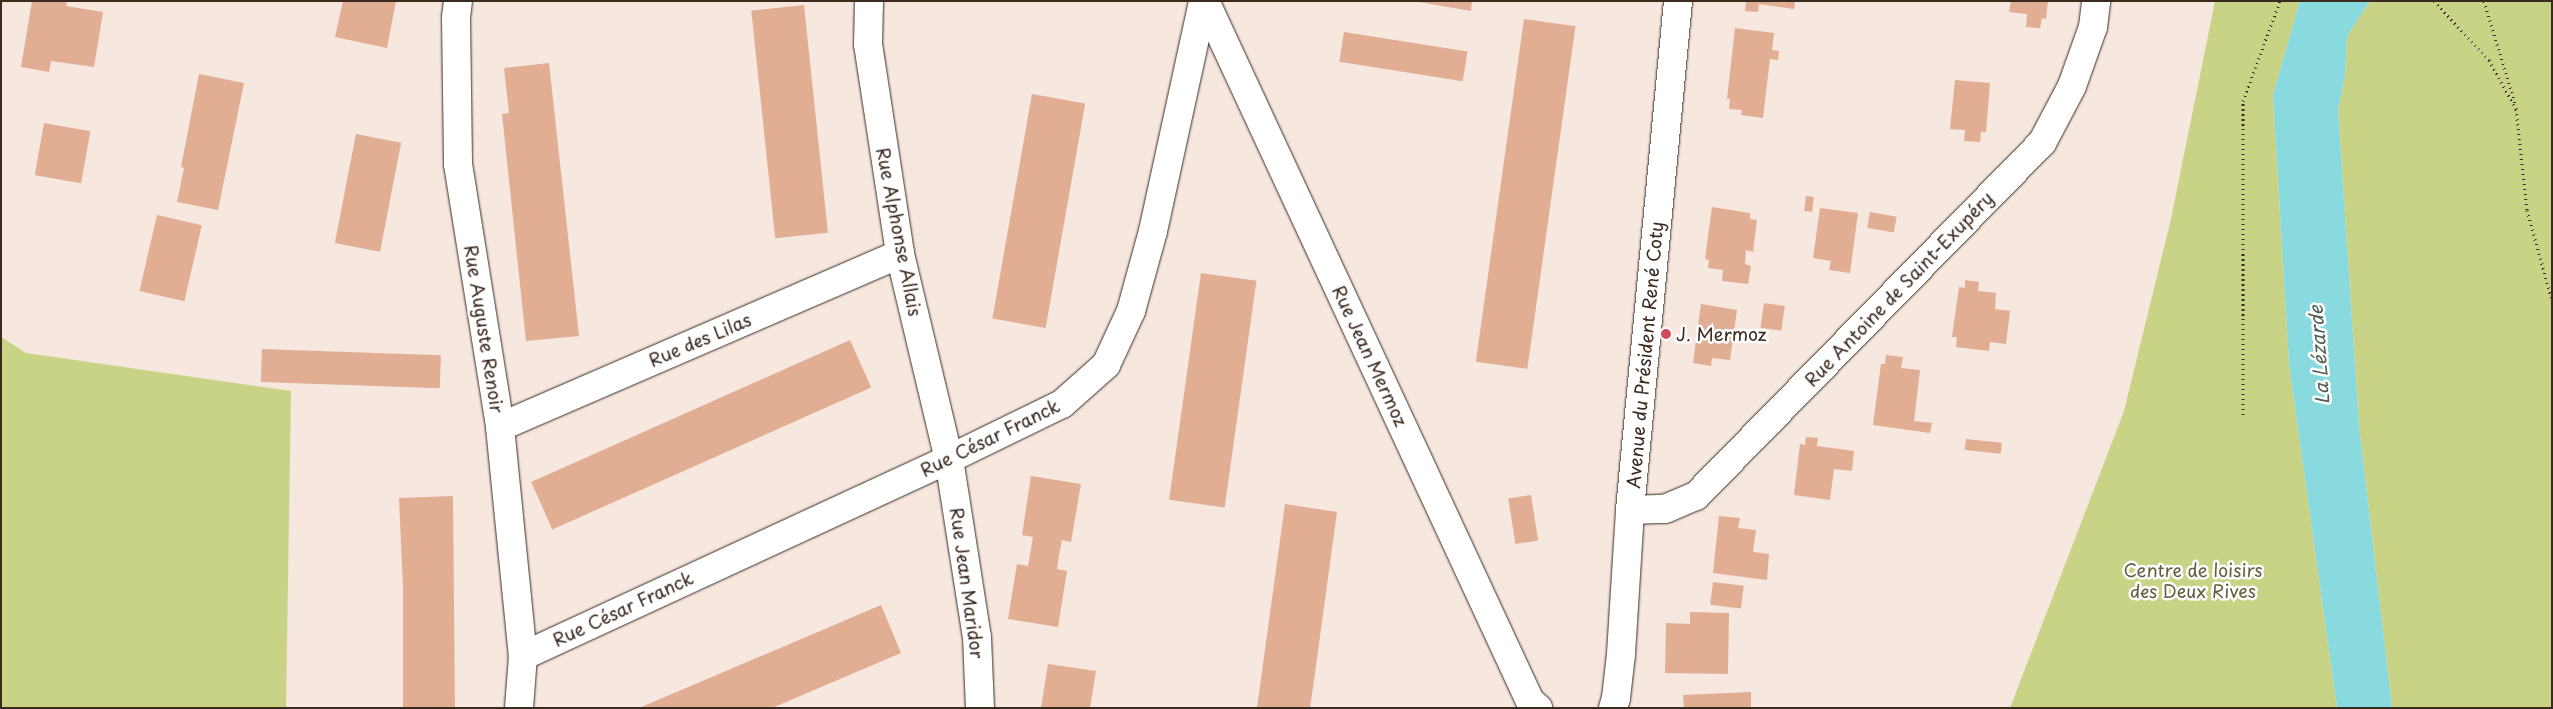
<!DOCTYPE html>
<meta charset="utf-8">
<style>
body{margin:0}
#map{position:relative;width:2553px;height:709px;overflow:hidden;background:#f6e7df;font-family:"Playpen Sans",sans-serif}
div>[style]{position:absolute}
.green>*{inset:0;background:#c8d386}
.water>*{inset:0;background:#88dadf}
.building>*{inset:0;background:#e1ae94;transform-origin:0 0}
.path>*{height:3px;margin-top:-1.5px;transform-origin:0;background:repeating-linear-gradient(90deg,#3b2a1e 0 1px,transparent 0 5px)}
.roads{filter:drop-shadow(0 0 1px #3b2a1e) drop-shadow(0 0 1px #3b2a1e)}
.minor>*{height:28px;margin:-14px;padding:0 14px;transform-origin:14px;border-radius:14px;background:#fff}
.dots>*{width:14px;height:14px;translate:-50% -50%;box-sizing:border-box;border:2px solid #fff;border-radius:50%}
span{translate:-50% -50%;white-space:nowrap;text-align:center;line-height:1.15;-webkit-text-stroke:5px #fff;paint-order:stroke}
.street-label{font-size:18px;color:#3b2a1e}
.poi-label{font-size:18px;color:#3b2a1e}
.left{translate:0 -50%;text-align:left}
.park-label{font-size:18px;color:#655d3d}
.water-label{font-size:19px;color:#525f58;font-style:italic}
.frame{position:absolute;inset:0;border:2px solid #3b2a1e;pointer-events:none}
</style>
<div id="map">
<div class="green">
<div style="clip-path:polygon(2215px 1px,2300px 1px,2273px 95px,2289px 364px,2337px 708px,2010px 708px,2124px 411px,2171px 219px)"></div>
<div style="clip-path:polygon(2370px 1px,2552px 1px,2552px 708px,2392px 708px,2359px 426px,2338px 110px,2345px 76px,2347px 36px)"></div>
<div style="clip-path:polygon(1px 337px,26px 353px,291px 391px,286px 708px,1px 708px)"></div>
</div>
<div class="water">
<div style="clip-path:polygon(2300px 1px,2370px 1px,2347px 36px,2345px 76px,2338px 110px,2359px 426px,2392px 708px,2337px 708px,2289px 364px,2273px 95px)"></div>
</div>
<div class="building">
<div style="clip-path:polygon(32px 1px,67px 1px,66px 6px,103px 12px,94px 67px,51px 61px,49px 72px,21px 67px)"></div>
<div style="clip-path:polygon(343px 1px,396px 1px,387px 48px,335px 37px)"></div>
<div style="clip-path:polygon(1413px 1px,1472px 1px,1471px 11px)"></div>
<div style="clip-path:polygon(1746px 1px,1795px 1px,1794px 9px,1759px 4px,1758px 12px,1745px 11px)"></div>
<div style="clip-path:polygon(2011px 1px,2048px 1px,2046px 19px,2042px 18px,2040px 28px,2026px 27px,2027px 14px,2009px 12px)"></div>
<div style="left:804px;top:5px;width:229px;height:53px;rotate:84deg"></div>
<div style="left:1524px;top:19px;width:52px;height:346px;rotate:8deg"></div>
<div style="clip-path:polygon(1735px 28px,1774px 33px,1772px 50px,1779px 51px,1778px 60px,1770px 59px,1763px 118px,1741px 115px,1742px 110px,1729px 109px,1730px 99px,1727px 99px)"></div>
<div style="left:1344px;top:32px;width:125px;height:30px;rotate:9deg"></div>
<div style="clip-path:polygon(549px 63px,579px 336px,526px 341px,502px 114px,509px 113px,504px 68px)"></div>
<div style="clip-path:polygon(199px 74px,244px 83px,218px 210px,177px 202px,184px 168px,181px 167px)"></div>
<div style="clip-path:polygon(1955px 80px,1990px 83px,1986px 132px,1981px 132px,1980px 142px,1964px 141px,1965px 130px,1950px 129px)"></div>
<div style="left:1032px;top:94px;width:54px;height:228px;rotate:10deg"></div>
<div style="left:44px;top:123px;width:47px;height:53px;rotate:10deg"></div>
<div style="left:356px;top:134px;width:46px;height:111px;rotate:11deg"></div>
<div style="left:1806px;top:196px;width:8px;height:15px;rotate:7deg"></div>
<div style="clip-path:polygon(1712px 207px,1750px 213px,1750px 219px,1757px 220px,1753px 252px,1746px 250px,1745px 264px,1751px 266px,1748px 284px,1722px 281px,1723px 270px,1708px 268px,1709px 260px,1705px 259px)"></div>
<div style="clip-path:polygon(1820px 208px,1858px 213px,1850px 273px,1829px 270px,1831px 261px,1813px 258px)"></div>
<div style="left:1870px;top:212px;width:27px;height:16px;rotate:10deg"></div>
<div style="left:157px;top:215px;width:46px;height:78px;rotate:13deg"></div>
<div style="left:1201px;top:273px;width:56px;height:229px;rotate:8deg"></div>
<div style="clip-path:polygon(1965px 280px,1979px 282px,1978px 291px,1996px 293px,1995px 309px,2010px 311px,2006px 344px,1990px 342px,1989px 351px,1956px 347px,1957px 337px,1952px 337px,1959px 287px,1965px 288px)"></div>
<div style="left:1764px;top:303px;width:21px;height:25px;rotate:8deg"></div>
<div style="clip-path:polygon(1701px 304px,1737px 310px,1730px 360px,1712px 358px,1711px 366px,1693px 363px)"></div>
<div style="left:850px;top:340px;width:52px;height:349px;rotate:66deg"></div>
<div style="left:262px;top:349px;width:179px;height:33px;rotate:2deg"></div>
<div style="clip-path:polygon(1886px 355px,1903px 357px,1901px 368px,1920px 370px,1914px 421px,1932px 423px,1930px 433px,1873px 425px,1881px 364px,1885px 364px)"></div>
<div style="clip-path:polygon(1806px 437px,1818px 438px,1817px 446px,1854px 451px,1852px 471px,1834px 469px,1830px 500px,1794px 495px,1800px 444px,1805px 445px)"></div>
<div style="left:1966px;top:439px;width:36px;height:11px;rotate:6deg"></div>
<div style="clip-path:polygon(1031px 476px,1081px 484px,1071px 542px,1062px 540px,1059px 555px,1057px 569px,1067px 571px,1058px 627px,1008px 619px,1017px 564px,1028px 566px,1033px 537px,1022px 535px)"></div>
<div style="left:1531px;top:495px;width:46px;height:23px;rotate:81deg"></div>
<div style="clip-path:polygon(453px 496px,455px 708px,403px 708px,403px 589px,399px 498px)"></div>
<div style="clip-path:polygon(1285px 504px,1337px 512px,1315px 673px,1310px 708px,1257px 708px)"></div>
<div style="clip-path:polygon(1719px 516px,1740px 518px,1738px 528px,1756px 530px,1753px 552px,1769px 554px,1767px 580px,1713px 573px)"></div>
<div style="left:1713px;top:582px;width:31px;height:23px;rotate:7deg"></div>
<div style="clip-path:polygon(881px 605px,901px 653px,772px 708px,639px 708px)"></div>
<div style="clip-path:polygon(1690px 612px,1729px 613px,1728px 674px,1665px 673px,1666px 623px,1690px 624px)"></div>
<div style="clip-path:polygon(1048px 664px,1096px 671px,1090px 708px,1041px 708px)"></div>
<div style="clip-path:polygon(1751px 692px,1751px 708px,1684px 708px,1683px 695px)"></div>
</div>
<div class="path">
<div style="left:2434px;top:1px;width:81px;rotate:47deg"></div>
<div style="left:2489px;top:60px;width:56px;rotate:61.1deg"></div>
<div style="left:2516px;top:109px;width:102px;rotate:83.8deg"></div>
<div style="left:2527px;top:210px;width:94px;rotate:74.6deg"></div>
<div style="left:2484px;top:1px;width:107px;rotate:73.1deg"></div>
<div style="left:2243px;top:415px;width:314px;rotate:-90deg"></div>
<div style="left:2243px;top:101px;width:107px;rotate:-69.7deg"></div>
</div>
<div class="roads">
<div class="minor">
<div style="left:458px;top:1px;width:17px;rotate:97deg"></div>
<div style="left:456px;top:18px;width:146px;rotate:89.2deg"></div>
<div style="left:458px;top:164px;width:266px;rotate:80.9deg"></div>
<div style="left:500px;top:427px;width:230px;rotate:84.3deg"></div>
<div style="left:523px;top:656px;width:52px;rotate:94.4deg"></div>
<div style="left:869px;top:1px;width:43px;rotate:91.3deg"></div>
<div style="left:868px;top:44px;width:212px;rotate:81.3deg"></div>
<div style="left:900px;top:254px;width:211px;rotate:76.6deg"></div>
<div style="left:949px;top:459px;width:180px;rotate:81.1deg"></div>
<div style="left:977px;top:637px;width:71px;rotate:87.6deg"></div>
<div style="left:1205px;top:1px;width:772px;rotate:65.1deg"></div>
<div style="left:1530px;top:701px;width:11px;rotate:41deg"></div>
<div style="left:500px;top:427px;width:436px;rotate:-23.4deg"></div>
<div style="left:1630px;top:510px;width:35px;rotate:-2deg"></div>
<div style="left:1665px;top:509px;width:34px;rotate:-23deg"></div>
<div style="left:1696px;top:496px;width:494px;rotate:-45.6deg"></div>
<div style="left:2042px;top:143px;width:64px;rotate:-62.2deg"></div>
<div style="left:2072px;top:86px;width:63px;rotate:-70.4deg"></div>
<div style="left:2093px;top:27px;width:26px;rotate:-83deg"></div>
<div style="left:523px;top:656px;width:469px;rotate:-24.8deg"></div>
<div style="left:949px;top:459px;width:126px;rotate:-26deg"></div>
<div style="left:1062px;top:404px;width:59px;rotate:-41.6deg"></div>
<div style="left:1106px;top:365px;width:60px;rotate:-65.2deg"></div>
<div style="left:1131px;top:311px;width:83px;rotate:-74.6deg"></div>
<div style="left:1153px;top:231px;width:235px;rotate:-77.7deg"></div>
<div style="left:1613px;top:708px;width:10px;rotate:-73deg"></div>
<div style="left:1616px;top:698px;width:44px;rotate:-83.5deg"></div>
<div style="left:1621px;top:654px;width:144px;rotate:-86.4deg"></div>
<div style="left:1630px;top:510px;width:511px;rotate:-84.61deg"></div>
</div>
</div>
<div class="dots">
<div style="left:1666px;top:334px;background:#d1495b"></div>
</div>
<div class="street-label">
<span style="left:899px;top:232px;rotate:79deg">Rue Alphonse Allais</span>
<span style="left:1899px;top:289px;rotate:-46deg">Rue Antoine de Saint-Exupéry</span>
<span style="left:484px;top:329px;rotate:81deg">Rue Auguste Renoir</span>
<span style="left:700px;top:340px;rotate:-23deg">Rue des Lilas</span>
<span style="left:1645px;top:355px;rotate:-85deg">Avenue du Président René Coty</span>
<span style="left:1370px;top:356px;rotate:65deg">Rue Jean Mermoz</span>
<span style="left:990px;top:438px;rotate:-26deg">Rue César Franck</span>
<span style="left:967px;top:583px;rotate:82deg">Rue Jean Maridor</span>
<span style="left:623px;top:609px;rotate:-25deg">Rue César Franck</span>
</div>
<div class="poi-label">
<span class="left" style="left:1676px;top:334px">J. Mermoz</span>
</div>
<div class="park-label">
<span style="left:2193px;top:581px">Centre de loisirs<br>des Deux Rives</span>
</div>
<div class="water-label">
<span style="left:2319px;top:355px;rotate:-94deg">La Lézarde</span>
</div>
<div class="frame"></div>
</div>
